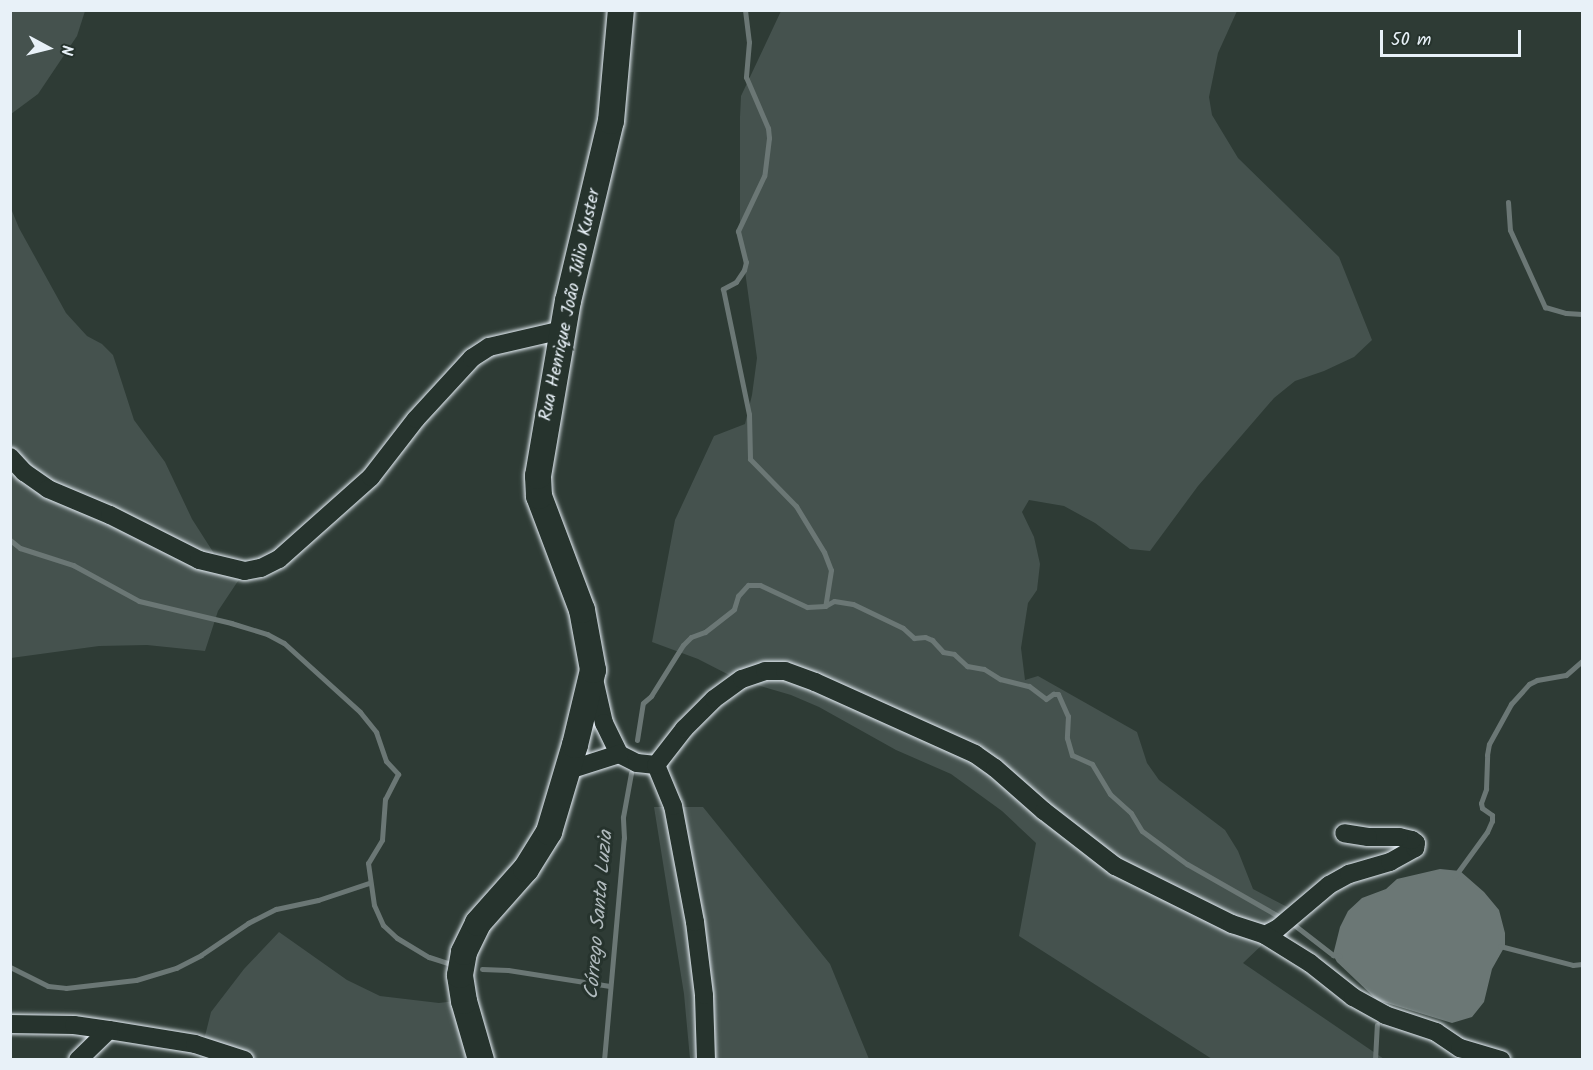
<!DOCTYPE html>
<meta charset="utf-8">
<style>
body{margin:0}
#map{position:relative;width:1593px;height:1070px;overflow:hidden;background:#2e3b35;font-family:Kalam,sans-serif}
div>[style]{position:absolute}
.green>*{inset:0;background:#45524e}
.water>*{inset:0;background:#6b7775}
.stream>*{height:5px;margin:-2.5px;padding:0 2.5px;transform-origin:2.5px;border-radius:2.5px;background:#6b7775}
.roads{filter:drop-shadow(0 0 2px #e8f1f8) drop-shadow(0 0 2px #e8f1f8)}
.street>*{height:18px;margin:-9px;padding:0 9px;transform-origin:9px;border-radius:9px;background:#26332d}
.secondary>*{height:26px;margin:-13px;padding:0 13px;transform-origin:13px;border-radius:13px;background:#26332d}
span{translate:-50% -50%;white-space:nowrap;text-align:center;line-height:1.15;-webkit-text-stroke:6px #26332d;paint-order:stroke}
.street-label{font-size:18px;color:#e8f1f8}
.water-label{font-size:20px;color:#b0babd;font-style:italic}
.frame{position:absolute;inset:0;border:12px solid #e8f1f8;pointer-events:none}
.north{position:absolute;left:18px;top:18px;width:60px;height:60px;-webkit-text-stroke:4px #26332d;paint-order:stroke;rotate:97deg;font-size:16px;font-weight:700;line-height:24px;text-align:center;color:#e8f1f8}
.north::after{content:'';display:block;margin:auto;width:21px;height:27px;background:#e8f1f8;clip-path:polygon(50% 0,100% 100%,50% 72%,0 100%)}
.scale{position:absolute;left:1380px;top:30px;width:141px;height:27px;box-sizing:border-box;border:3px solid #e8f1f8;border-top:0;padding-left:8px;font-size:18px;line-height:21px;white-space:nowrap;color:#e8f1f8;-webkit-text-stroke:4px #26332d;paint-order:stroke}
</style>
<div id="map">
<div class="green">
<div style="clip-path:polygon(11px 10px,85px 11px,77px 36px,38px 94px,11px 114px)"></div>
<div style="clip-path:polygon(781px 11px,1237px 11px,1218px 53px,1209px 97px,1212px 115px,1238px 158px,1339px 257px,1372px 340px,1354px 357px,1324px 371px,1295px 381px,1274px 398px,1198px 486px,1150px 551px,1130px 549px,1095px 523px,1064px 506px,1029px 500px,1022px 512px,1034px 537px,1040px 564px,1037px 590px,1028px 603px,1021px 648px,1025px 680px,1038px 676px,1137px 732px,1147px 763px,1159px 780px,1225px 830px,1238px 851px,1253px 889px,1297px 912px,1243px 963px,1384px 1059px,1212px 1059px,1019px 936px,1036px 843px,1002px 811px,951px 774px,896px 750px,819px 707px,791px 695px,737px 679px,698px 659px,652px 642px,675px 520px,714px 436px,745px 424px,752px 395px,757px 358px,740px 235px,740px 117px,741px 96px)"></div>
<div style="clip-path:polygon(10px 206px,19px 228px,66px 313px,87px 336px,102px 344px,113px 355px,134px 420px,165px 462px,192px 519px,222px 566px,240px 578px,218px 611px,205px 651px,147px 645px,99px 646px,11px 658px)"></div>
<div style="clip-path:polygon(654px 807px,703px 807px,830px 964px,869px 1059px,690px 1059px,684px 994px)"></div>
<div style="clip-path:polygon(279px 932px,347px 980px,380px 996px,439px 1003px,455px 1001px,471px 1060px,199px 1060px,211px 1012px,244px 969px)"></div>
</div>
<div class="water">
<div style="clip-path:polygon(1440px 869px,1460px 871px,1484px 892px,1499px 910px,1505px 933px,1505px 946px,1492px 969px,1484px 1002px,1472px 1017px,1452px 1023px,1377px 1000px,1337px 962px,1333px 955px,1340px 927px,1348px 911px,1362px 898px,1386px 889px,1397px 879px)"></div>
</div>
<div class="stream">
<div style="left:745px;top:10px;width:32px;rotate:83deg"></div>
<div style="left:749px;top:42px;width:35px;rotate:95deg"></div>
<div style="left:746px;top:77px;width:56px;rotate:66.7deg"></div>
<div style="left:768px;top:128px;width:10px;rotate:84deg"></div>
<div style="left:769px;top:138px;width:38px;rotate:97deg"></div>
<div style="left:764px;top:176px;width:61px;rotate:115.3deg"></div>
<div style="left:738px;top:231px;width:32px;rotate:76deg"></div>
<div style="left:746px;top:262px;width:8px;rotate:104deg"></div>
<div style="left:744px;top:270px;width:14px;rotate:124deg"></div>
<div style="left:736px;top:282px;width:15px;rotate:152deg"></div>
<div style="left:723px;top:289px;width:128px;rotate:78.3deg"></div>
<div style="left:749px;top:414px;width:45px;rotate:88.7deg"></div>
<div style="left:750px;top:459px;width:66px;rotate:45.6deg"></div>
<div style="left:796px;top:506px;width:54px;rotate:58.7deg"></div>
<div style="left:824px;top:552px;width:19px;rotate:69deg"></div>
<div style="left:831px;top:570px;width:36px;rotate:99deg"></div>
<div style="left:1508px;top:202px;width:28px;rotate:86deg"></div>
<div style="left:1510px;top:230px;width:85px;rotate:65.6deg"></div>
<div style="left:1545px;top:307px;width:22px;rotate:16deg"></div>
<div style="left:1566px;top:313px;width:16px;rotate:4deg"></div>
<div style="left:10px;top:540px;width:13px;rotate:39deg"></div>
<div style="left:20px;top:548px;width:56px;rotate:17.8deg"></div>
<div style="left:73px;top:565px;width:75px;rotate:28.6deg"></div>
<div style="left:139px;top:601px;width:95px;rotate:13.4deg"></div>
<div style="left:231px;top:623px;width:38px;rotate:17deg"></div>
<div style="left:267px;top:634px;width:19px;rotate:28deg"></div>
<div style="left:284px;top:643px;width:103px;rotate:42.2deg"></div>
<div style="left:360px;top:712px;width:26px;rotate:51deg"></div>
<div style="left:376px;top:732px;width:31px;rotate:71deg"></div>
<div style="left:386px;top:761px;width:18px;rotate:47deg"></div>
<div style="left:398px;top:774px;width:28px;rotate:117deg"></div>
<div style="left:385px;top:799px;width:41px;rotate:94.2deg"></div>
<div style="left:382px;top:840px;width:27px;rotate:121deg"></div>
<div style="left:368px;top:863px;width:42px;rotate:81.9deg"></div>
<div style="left:374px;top:905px;width:22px;rotate:66deg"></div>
<div style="left:383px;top:925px;width:19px;rotate:43deg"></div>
<div style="left:397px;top:938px;width:37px;rotate:31deg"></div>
<div style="left:429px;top:957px;width:20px;rotate:18deg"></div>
<div style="left:637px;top:740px;width:37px;rotate:-81deg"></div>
<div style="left:643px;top:703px;width:11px;rotate:-41deg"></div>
<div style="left:651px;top:696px;width:60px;rotate:-57.9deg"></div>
<div style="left:683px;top:645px;width:11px;rotate:-45deg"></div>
<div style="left:691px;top:637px;width:15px;rotate:-20deg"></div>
<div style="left:705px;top:632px;width:37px;rotate:-38deg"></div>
<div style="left:734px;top:609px;width:14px;rotate:-73deg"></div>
<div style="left:738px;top:596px;width:15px;rotate:-48deg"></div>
<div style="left:748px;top:585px;width:12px"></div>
<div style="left:760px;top:585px;width:52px;rotate:25.1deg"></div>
<div style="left:807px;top:607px;width:18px;rotate:-3deg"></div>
<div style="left:825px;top:606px;width:10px;rotate:-29deg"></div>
<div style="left:834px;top:601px;width:19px;rotate:9deg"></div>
<div style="left:853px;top:604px;width:55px;rotate:25.6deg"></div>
<div style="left:903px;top:628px;width:15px;rotate:42deg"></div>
<div style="left:914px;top:638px;width:11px;rotate:-5deg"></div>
<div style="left:925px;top:637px;width:8px;rotate:23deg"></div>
<div style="left:932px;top:640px;width:16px;rotate:47deg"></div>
<div style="left:943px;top:652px;width:11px;rotate:10deg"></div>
<div style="left:954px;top:654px;width:18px;rotate:43deg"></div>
<div style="left:967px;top:666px;width:17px;rotate:10deg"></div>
<div style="left:984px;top:669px;width:19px;rotate:32deg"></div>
<div style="left:1000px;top:679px;width:30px;rotate:14deg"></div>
<div style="left:1029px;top:686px;width:21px;rotate:37deg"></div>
<div style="left:1046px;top:699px;width:9px;rotate:-36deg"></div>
<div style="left:1053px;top:694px;width:5px"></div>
<div style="left:1058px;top:694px;width:24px;rotate:66deg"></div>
<div style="left:1068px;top:716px;width:22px;rotate:93deg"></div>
<div style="left:1067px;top:738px;width:18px;rotate:74deg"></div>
<div style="left:1072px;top:755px;width:22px;rotate:24deg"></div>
<div style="left:1092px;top:764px;width:35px;rotate:59deg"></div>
<div style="left:1110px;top:794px;width:28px;rotate:42deg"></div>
<div style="left:1131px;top:813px;width:21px;rotate:59deg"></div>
<div style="left:1142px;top:831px;width:56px;rotate:36.3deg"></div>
<div style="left:1187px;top:864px;width:105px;rotate:29.7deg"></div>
<div style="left:1455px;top:876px;width:54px;rotate:-54deg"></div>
<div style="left:1487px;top:832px;width:12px;rotate:-66deg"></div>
<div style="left:1492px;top:821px;width:6px;rotate:-90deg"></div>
<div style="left:1492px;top:815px;width:12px;rotate:-145deg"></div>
<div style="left:1482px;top:808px;width:5px;rotate:-101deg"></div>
<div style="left:1481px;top:803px;width:15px;rotate:-70deg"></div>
<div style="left:1486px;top:789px;width:34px;rotate:-88deg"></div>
<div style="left:1487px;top:755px;width:11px;rotate:-80deg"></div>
<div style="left:1489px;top:744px;width:46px;rotate:-61.2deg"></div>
<div style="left:1511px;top:704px;width:27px;rotate:-48deg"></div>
<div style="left:1529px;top:684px;width:9px;rotate:-27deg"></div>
<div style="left:1537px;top:680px;width:29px;rotate:-10deg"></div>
<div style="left:1566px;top:675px;width:21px;rotate:-41deg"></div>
<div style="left:1293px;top:924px;width:51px;rotate:37.8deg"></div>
<div style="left:1333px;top:955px;width:7px;rotate:8deg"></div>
<div style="left:1500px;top:946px;width:75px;rotate:14.6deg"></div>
<div style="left:1573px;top:965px;width:9px;rotate:-6deg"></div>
<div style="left:10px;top:967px;width:42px;rotate:26.6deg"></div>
<div style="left:48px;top:986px;width:18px;rotate:6deg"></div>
<div style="left:66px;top:988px;width:70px;rotate:-6.5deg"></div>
<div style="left:136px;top:980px;width:42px;rotate:-16.7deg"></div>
<div style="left:176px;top:968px;width:28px;rotate:-27deg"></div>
<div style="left:201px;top:955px;width:57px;rotate:-34.2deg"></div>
<div style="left:248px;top:923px;width:31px;rotate:-27deg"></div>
<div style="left:276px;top:909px;width:43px;rotate:-12.1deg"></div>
<div style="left:318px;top:900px;width:54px;rotate:-18.4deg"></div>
<div style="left:482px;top:969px;width:26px;rotate:2deg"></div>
<div style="left:508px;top:970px;width:103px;rotate:8.9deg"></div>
<div style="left:604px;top:1060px;width:223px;rotate:-84.9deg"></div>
<div style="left:624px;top:838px;width:21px;rotate:-93deg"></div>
<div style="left:623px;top:817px;width:45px;rotate:-79.7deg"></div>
<div style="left:1375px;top:1060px;width:35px;rotate:-87deg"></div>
</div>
<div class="roads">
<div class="street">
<div style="left:10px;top:457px;width:21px;rotate:47deg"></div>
<div style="left:24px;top:472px;width:29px;rotate:35deg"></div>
<div style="left:48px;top:489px;width:67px;rotate:22.8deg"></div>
<div style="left:110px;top:515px;width:100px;rotate:26.8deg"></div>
<div style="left:199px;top:560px;width:47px;rotate:13.4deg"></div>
<div style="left:245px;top:571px;width:16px;rotate:-11deg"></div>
<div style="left:261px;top:568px;width:20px;rotate:-27deg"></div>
<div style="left:279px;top:559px;width:123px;rotate:-41.7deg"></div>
<div style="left:371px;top:477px;width:73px;rotate:-52.2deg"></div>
<div style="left:416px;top:419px;width:83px;rotate:-47.4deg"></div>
<div style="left:472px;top:358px;width:20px;rotate:-33deg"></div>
<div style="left:489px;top:347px;width:75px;rotate:-13.1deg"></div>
<div style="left:594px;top:679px;width:45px;rotate:77.2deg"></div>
<div style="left:604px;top:723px;width:34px;rotate:64deg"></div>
<div style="left:619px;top:754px;width:20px;rotate:27deg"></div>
<div style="left:637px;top:763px;width:19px;rotate:6deg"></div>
<div style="left:566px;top:771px;width:56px;rotate:-17.8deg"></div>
<div style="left:1265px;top:935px;width:13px;rotate:-27deg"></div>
<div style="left:1277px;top:929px;width:68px;rotate:-40.2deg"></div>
<div style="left:1329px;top:885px;width:23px;rotate:-29deg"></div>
<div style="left:1349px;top:874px;width:43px;rotate:-16.3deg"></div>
<div style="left:1390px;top:862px;width:29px;rotate:-29deg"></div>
<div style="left:1415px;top:848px;width:5px;rotate:-79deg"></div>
<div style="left:1416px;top:843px;width:5px;rotate:-143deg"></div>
<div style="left:1412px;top:840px;width:13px;rotate:-167deg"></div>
<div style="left:1399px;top:837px;width:31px;rotate:180deg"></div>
<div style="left:1368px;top:837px;width:24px;rotate:-171deg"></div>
<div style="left:10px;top:1024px;width:64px;rotate:0.9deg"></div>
<div style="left:74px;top:1025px;width:35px;rotate:8deg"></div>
<div style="left:109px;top:1030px;width:87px;rotate:9.2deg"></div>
<div style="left:195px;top:1044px;width:52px;rotate:18.1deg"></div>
<div style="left:78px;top:1060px;width:43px;rotate:-44.1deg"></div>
<div style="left:706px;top:1060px;width:65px;rotate:-91.8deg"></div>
<div style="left:704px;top:995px;width:74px;rotate:-97deg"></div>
<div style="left:695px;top:922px;width:118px;rotate:-100.7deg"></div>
<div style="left:673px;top:806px;width:44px;rotate:-112.5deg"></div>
<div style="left:656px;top:765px;width:46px;rotate:-52.1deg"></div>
<div style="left:684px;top:729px;width:42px;rotate:-45deg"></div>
<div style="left:714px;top:699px;width:34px;rotate:-36deg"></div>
<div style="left:742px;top:679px;width:24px;rotate:-19deg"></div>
<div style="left:765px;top:671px;width:20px"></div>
<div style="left:785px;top:671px;width:32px;rotate:20deg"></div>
<div style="left:815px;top:682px;width:175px;rotate:24.2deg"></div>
<div style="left:975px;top:754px;width:24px;rotate:35deg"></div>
<div style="left:995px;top:768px;width:65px;rotate:41.3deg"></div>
<div style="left:1044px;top:811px;width:90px;rotate:37.8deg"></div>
<div style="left:1115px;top:866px;width:131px;rotate:26.4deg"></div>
<div style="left:1232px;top:924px;width:35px;rotate:18deg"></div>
<div style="left:1265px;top:935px;width:53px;rotate:31.9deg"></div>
<div style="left:1310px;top:963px;width:55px;rotate:38.3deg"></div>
<div style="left:1353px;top:997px;width:37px;rotate:29deg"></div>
<div style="left:1385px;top:1015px;width:54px;rotate:18.4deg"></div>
<div style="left:1436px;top:1032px;width:29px;rotate:34deg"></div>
<div style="left:1460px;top:1048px;width:43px;rotate:16.3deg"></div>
</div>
<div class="secondary">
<div style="left:481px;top:1060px;width:61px;rotate:-106.1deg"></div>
<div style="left:464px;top:1001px;width:26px;rotate:-99deg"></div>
<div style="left:460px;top:975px;width:23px;rotate:-80deg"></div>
<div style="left:464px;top:952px;width:32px;rotate:-64deg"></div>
<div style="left:478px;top:923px;width:72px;rotate:-48.4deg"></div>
<div style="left:526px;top:869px;width:44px;rotate:-58.1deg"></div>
<div style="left:549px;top:832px;width:91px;rotate:-73.4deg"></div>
<div style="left:575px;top:745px;width:77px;rotate:-76.5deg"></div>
<div style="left:593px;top:670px;width:61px;rotate:-100.4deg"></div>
<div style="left:582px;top:610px;width:122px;rotate:-110.7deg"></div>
<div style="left:539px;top:496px;width:20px;rotate:-93deg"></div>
<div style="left:538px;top:476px;width:178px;rotate:-80.3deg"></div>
<div style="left:568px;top:301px;width:185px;rotate:-76.6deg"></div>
<div style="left:611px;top:121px;width:111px;rotate:-84.9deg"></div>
</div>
</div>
<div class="street-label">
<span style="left:571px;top:305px;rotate:-78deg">Rua Henrique João Júlio Kuster</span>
</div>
<div class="water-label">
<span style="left:600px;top:915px;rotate:-85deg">Córrego Santa Luzia</span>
</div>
<div class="frame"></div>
<div class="north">N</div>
<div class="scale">50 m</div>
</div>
